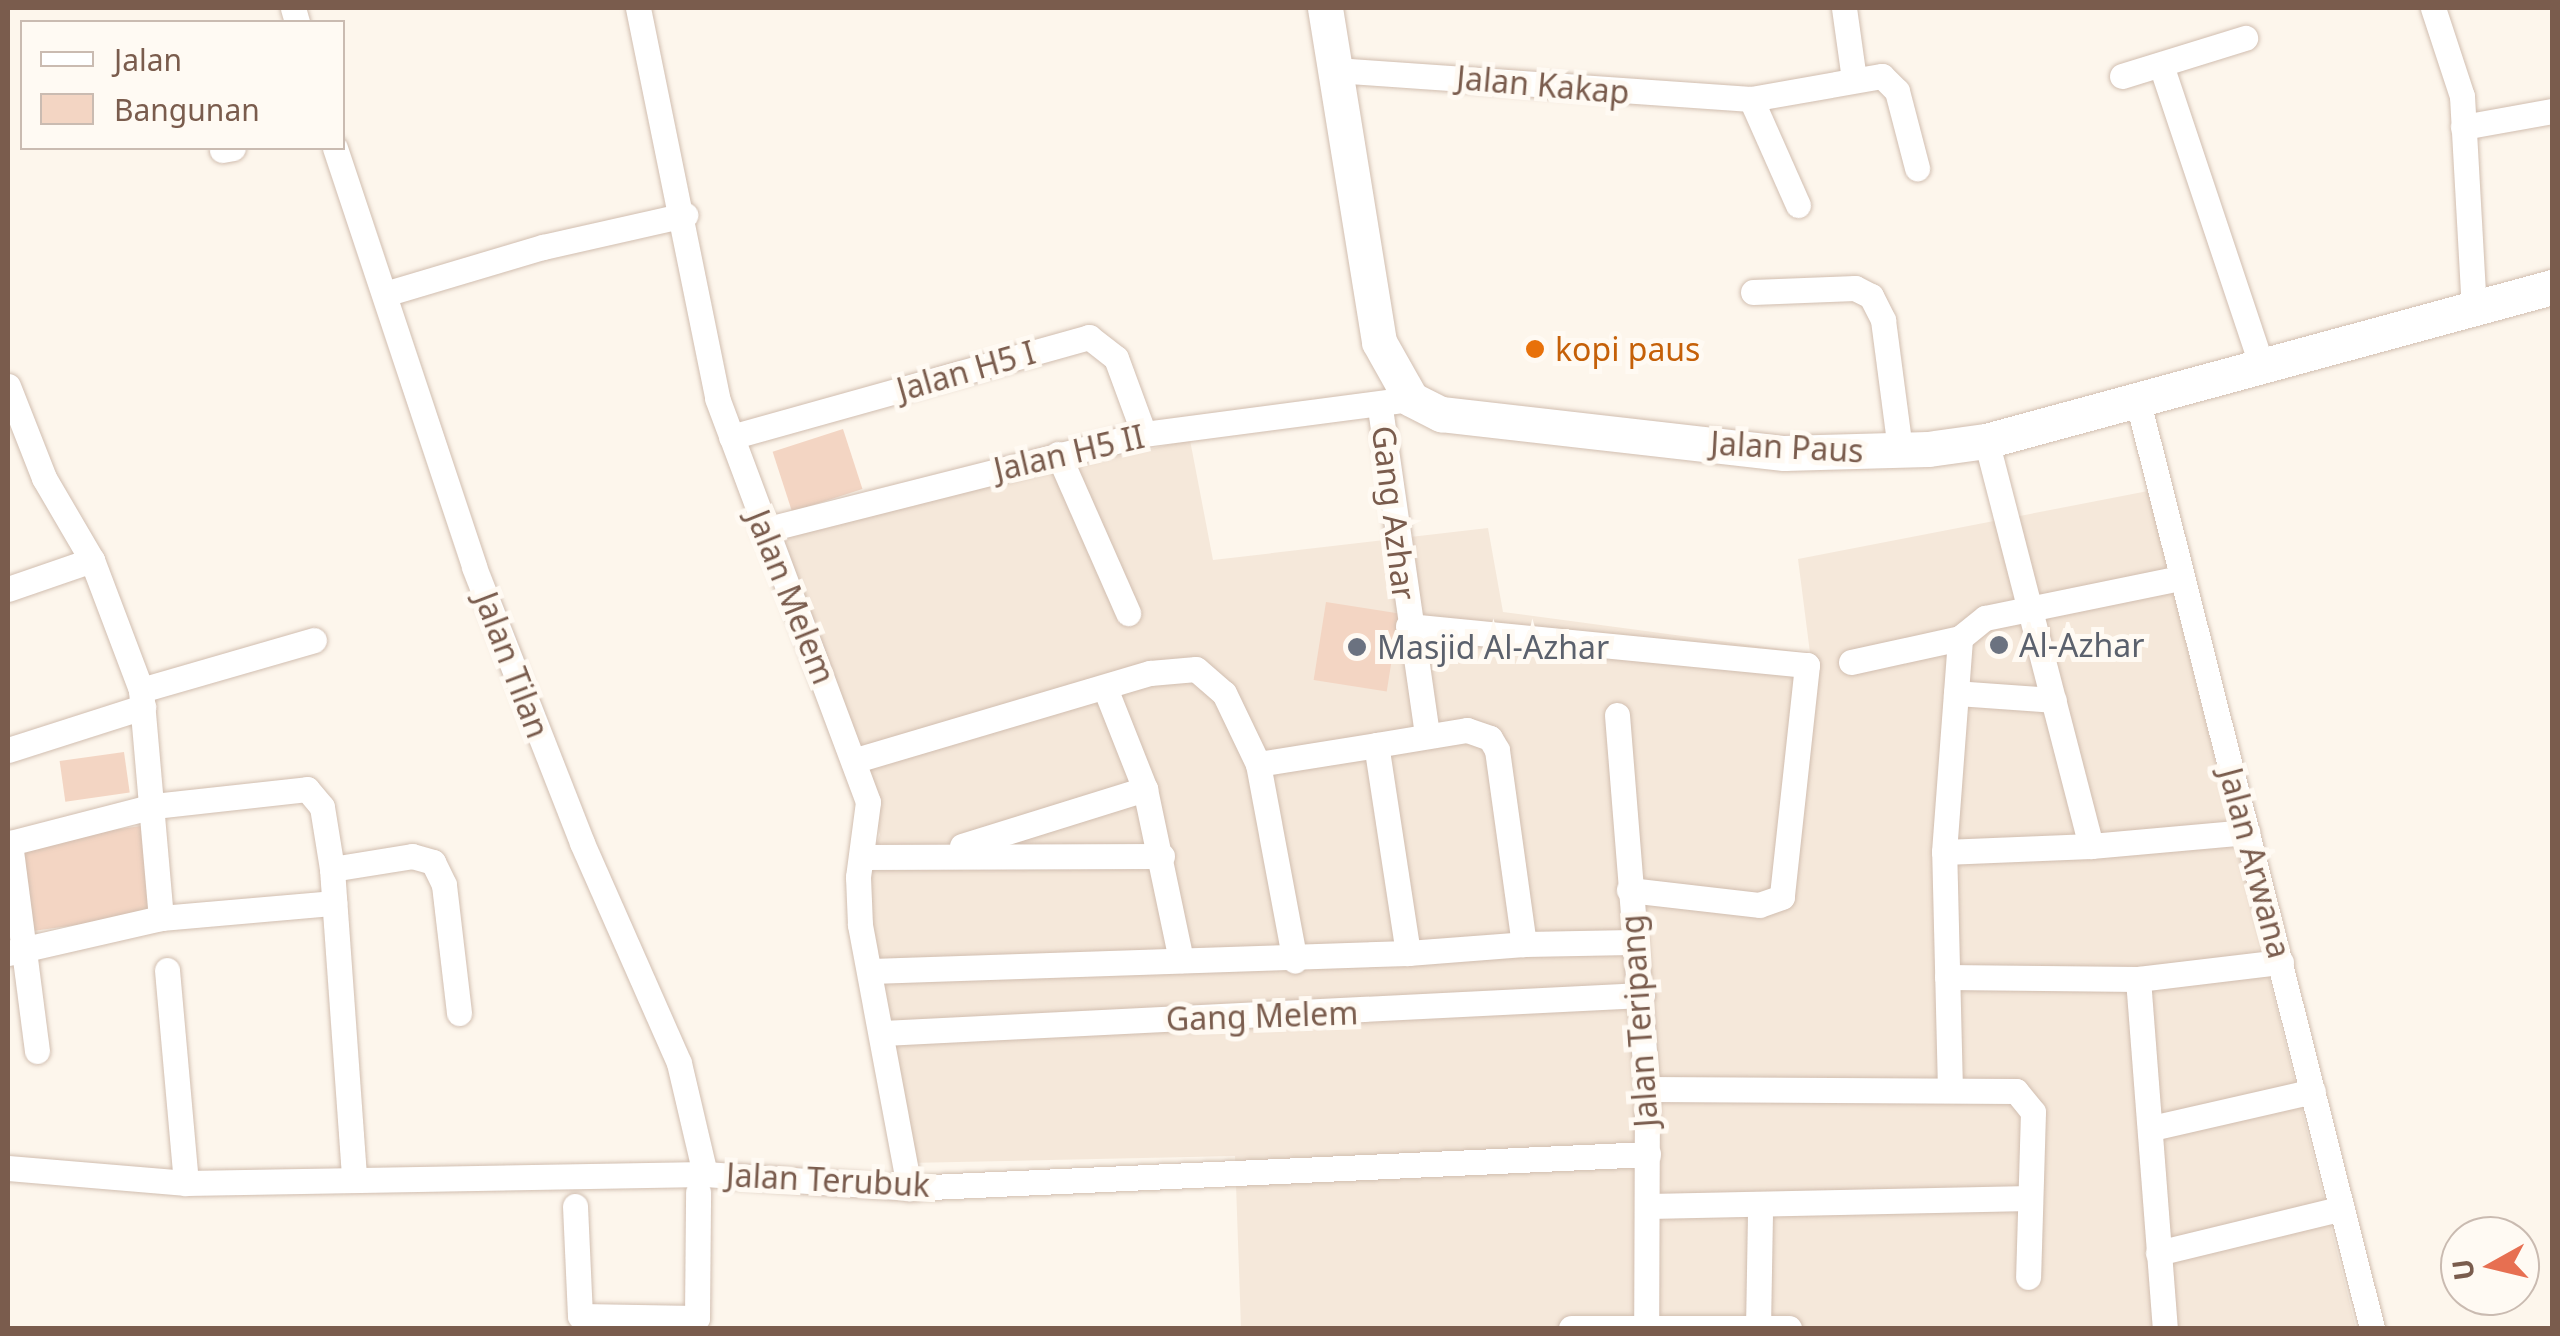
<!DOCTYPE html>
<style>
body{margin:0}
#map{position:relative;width:2560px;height:1336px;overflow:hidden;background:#fdf6ec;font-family:"Noto Sans",sans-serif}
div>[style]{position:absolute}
.residential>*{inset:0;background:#f5e8da}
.building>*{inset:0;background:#f3d5c3;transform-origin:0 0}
.roads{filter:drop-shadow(0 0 2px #d1beb0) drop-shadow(0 0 2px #d1beb0)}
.minor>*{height:25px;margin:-12.5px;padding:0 12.5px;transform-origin:12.5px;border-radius:12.5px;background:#fff}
.secondary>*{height:35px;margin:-17.5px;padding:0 17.5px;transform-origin:17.5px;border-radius:17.5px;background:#fff}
.dots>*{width:28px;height:28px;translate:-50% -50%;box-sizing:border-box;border:5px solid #fffaf3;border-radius:50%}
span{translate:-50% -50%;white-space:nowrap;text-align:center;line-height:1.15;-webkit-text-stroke:10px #fffaf3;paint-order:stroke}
.street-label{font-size:32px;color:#7a5c4d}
.food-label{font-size:32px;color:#c56008}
.left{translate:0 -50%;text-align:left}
.worship-label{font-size:32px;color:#5b616d}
.frame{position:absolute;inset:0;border:10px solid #7a5c4d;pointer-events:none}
.legend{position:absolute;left:20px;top:20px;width:325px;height:130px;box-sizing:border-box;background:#fffaf3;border:2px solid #cabbb1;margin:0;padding:12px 18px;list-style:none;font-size:30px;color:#7a5c4d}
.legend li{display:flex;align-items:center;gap:20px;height:50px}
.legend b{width:50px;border:2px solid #cabbb1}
.north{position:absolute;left:2440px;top:1216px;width:100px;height:100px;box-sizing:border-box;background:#fffaf3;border:2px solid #cabbb1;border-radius:50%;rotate:262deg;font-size:28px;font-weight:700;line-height:40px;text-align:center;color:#7a5c4d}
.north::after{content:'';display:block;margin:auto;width:35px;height:45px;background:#e76f51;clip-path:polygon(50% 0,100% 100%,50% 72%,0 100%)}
</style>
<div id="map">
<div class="residential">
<div style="clip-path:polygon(1190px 440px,1213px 560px,1488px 528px,1503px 612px,1810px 653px,1798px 559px,2148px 491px,2356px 1328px,1241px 1328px,1235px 1156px,908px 1163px,863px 877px,880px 835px,856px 739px,780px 533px)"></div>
</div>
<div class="building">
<div style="left:843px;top:429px;width:63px;height:74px;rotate:72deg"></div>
<div style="left:1326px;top:602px;width:74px;height:79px;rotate:9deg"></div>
<div style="left:124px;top:752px;width:41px;height:65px;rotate:82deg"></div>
<div style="left:141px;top:826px;width:89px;height:127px;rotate:82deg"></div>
</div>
<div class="roads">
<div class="minor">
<div style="left:293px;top:8px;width:15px;rotate:74deg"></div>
<div style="left:638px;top:8px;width:398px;rotate:78.5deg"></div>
<div style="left:717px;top:398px;width:431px;rotate:69.5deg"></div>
<div style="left:868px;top:802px;width:76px;rotate:97.6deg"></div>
<div style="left:858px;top:877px;width:48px;rotate:87.6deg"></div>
<div style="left:860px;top:925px;width:268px;rotate:79.4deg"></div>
<div style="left:1844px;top:8px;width:72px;rotate:82deg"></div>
<div style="left:2433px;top:8px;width:93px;rotate:71.8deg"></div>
<div style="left:2462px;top:96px;width:213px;rotate:86.8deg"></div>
<div style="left:2161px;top:65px;width:318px;rotate:71.5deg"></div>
<div style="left:1335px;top:70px;width:417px;rotate:4deg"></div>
<div style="left:1751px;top:99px;width:133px;rotate:-10deg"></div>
<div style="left:1882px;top:76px;width:21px;rotate:45deg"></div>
<div style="left:1897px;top:91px;width:80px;rotate:75.4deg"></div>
<div style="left:2122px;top:76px;width:129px;rotate:-17.2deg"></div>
<div style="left:1751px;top:99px;width:116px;rotate:66.1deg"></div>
<div style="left:2463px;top:127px;width:90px;rotate:-10.2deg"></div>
<div style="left:335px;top:148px;width:441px;rotate:71.6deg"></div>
<div style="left:474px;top:567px;width:296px;rotate:68.6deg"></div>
<div style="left:582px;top:843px;width:240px;rotate:66.2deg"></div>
<div style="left:679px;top:1063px;width:114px;rotate:76.8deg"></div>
<div style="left:222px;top:150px;width:11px;rotate:-10deg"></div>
<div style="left:1753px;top:292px;width:102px;rotate:-2.2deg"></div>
<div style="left:1855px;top:288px;width:18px;rotate:27deg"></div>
<div style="left:1871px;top:296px;width:27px;rotate:63deg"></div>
<div style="left:1883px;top:320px;width:131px;rotate:82.5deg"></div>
<div style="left:385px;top:294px;width:165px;rotate:-16.6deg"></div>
<div style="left:543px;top:247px;width:146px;rotate:-12.7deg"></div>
<div style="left:8px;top:386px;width:99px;rotate:68.6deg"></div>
<div style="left:44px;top:478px;width:95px;rotate:59.7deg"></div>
<div style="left:92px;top:560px;width:139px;rotate:69.3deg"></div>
<div style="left:141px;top:690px;width:229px;rotate:85deg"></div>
<div style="left:2137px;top:398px;width:959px;rotate:75.82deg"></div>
<div style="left:1380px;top:408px;width:331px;rotate:81.8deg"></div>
<div style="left:731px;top:437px;width:372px;rotate:-15.6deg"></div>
<div style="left:1089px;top:337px;width:34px;rotate:38deg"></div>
<div style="left:1116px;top:358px;width:81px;rotate:69.8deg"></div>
<div style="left:1058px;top:454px;width:174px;rotate:66.2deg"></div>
<div style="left:764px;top:530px;width:392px;rotate:-14.2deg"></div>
<div style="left:1144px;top:434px;width:269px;rotate:-7.5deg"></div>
<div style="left:8px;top:589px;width:89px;rotate:-19deg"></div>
<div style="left:1408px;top:626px;width:401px;rotate:5.6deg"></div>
<div style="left:1807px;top:665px;width:233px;rotate:96.2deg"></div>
<div style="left:1782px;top:897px;width:24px;rotate:161deg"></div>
<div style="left:1759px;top:905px;width:131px;rotate:-173.4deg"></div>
<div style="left:1851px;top:662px;width:112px;rotate:-12.4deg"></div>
<div style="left:1105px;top:688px;width:109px;rotate:68.4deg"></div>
<div style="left:1145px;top:789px;width:175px;rotate:78.1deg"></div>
<div style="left:141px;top:690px;width:180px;rotate:-16.1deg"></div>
<div style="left:1956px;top:693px;width:98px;rotate:4.1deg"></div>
<div style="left:1617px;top:715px;width:375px;rotate:85.4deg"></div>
<div style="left:1647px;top:1089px;width:239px;rotate:90.2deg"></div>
<div style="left:8px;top:750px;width:142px;rotate:-17.7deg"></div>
<div style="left:856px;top:760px;width:307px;rotate:-16.5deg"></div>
<div style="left:1150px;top:673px;width:46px;rotate:-5deg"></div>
<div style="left:1196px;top:669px;width:37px;rotate:41deg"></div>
<div style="left:1224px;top:693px;width:79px;rotate:64.4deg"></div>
<div style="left:1258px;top:764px;width:200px;rotate:79.4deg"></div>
<div style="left:1258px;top:764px;width:120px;rotate:-9.1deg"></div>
<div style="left:962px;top:846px;width:192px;rotate:-17.3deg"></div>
<div style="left:2091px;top:846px;width:157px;rotate:-5.1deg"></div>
<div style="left:1944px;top:852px;width:147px;rotate:-2.3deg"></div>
<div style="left:2091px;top:846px;width:418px;rotate:-104.5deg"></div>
<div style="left:862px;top:857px;width:300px;rotate:-0.2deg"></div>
<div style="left:332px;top:869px;width:81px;rotate:-9.2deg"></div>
<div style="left:412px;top:856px;width:22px;rotate:16deg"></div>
<div style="left:433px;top:862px;width:25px;rotate:64deg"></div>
<div style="left:444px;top:885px;width:129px;rotate:83.3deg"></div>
<div style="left:8px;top:953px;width:157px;rotate:-12.9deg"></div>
<div style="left:161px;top:918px;width:174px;rotate:-5deg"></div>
<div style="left:1408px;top:953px;width:116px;rotate:-4.4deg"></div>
<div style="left:167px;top:970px;width:214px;rotate:84.9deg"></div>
<div style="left:871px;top:971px;width:537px;rotate:-1.92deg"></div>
<div style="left:1408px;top:953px;width:210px;rotate:-98.7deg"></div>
<div style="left:1376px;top:745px;width:92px;rotate:-9.4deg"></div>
<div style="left:1467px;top:730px;width:24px;rotate:19deg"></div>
<div style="left:1490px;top:738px;width:14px;rotate:60deg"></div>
<div style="left:1497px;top:750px;width:196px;rotate:82.1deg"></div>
<div style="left:1524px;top:944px;width:109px;rotate:-1.1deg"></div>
<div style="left:1947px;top:977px;width:191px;rotate:0.6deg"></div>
<div style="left:2138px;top:979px;width:144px;rotate:-6.8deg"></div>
<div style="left:2138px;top:979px;width:350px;rotate:85.6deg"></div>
<div style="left:883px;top:1033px;width:760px;rotate:-2.87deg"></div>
<div style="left:37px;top:1051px;width:210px;rotate:-97.4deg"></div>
<div style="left:10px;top:843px;width:149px;rotate:-14.4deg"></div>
<div style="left:154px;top:806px;width:154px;rotate:-6.3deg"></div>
<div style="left:307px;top:789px;width:23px;rotate:50deg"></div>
<div style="left:322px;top:807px;width:63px;rotate:80.8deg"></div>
<div style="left:332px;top:869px;width:307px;rotate:85.9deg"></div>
<div style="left:1647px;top:1089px;width:369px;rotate:0.3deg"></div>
<div style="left:2016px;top:1091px;width:27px;rotate:51deg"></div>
<div style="left:2033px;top:1112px;width:165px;rotate:91.7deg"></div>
<div style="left:1950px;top:1090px;width:238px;rotate:-91.4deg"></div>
<div style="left:1944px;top:852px;width:215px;rotate:-85.7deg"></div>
<div style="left:1960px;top:638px;width:32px;rotate:-39deg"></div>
<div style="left:1985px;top:618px;width:199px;rotate:-11.6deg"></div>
<div style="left:2152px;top:1128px;width:165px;rotate:-12.9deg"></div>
<div style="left:8px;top:1168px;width:179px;rotate:4.8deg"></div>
<div style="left:186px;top:1183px;width:519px;rotate:-0.99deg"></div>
<div style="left:705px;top:1174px;width:204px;rotate:3.9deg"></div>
<div style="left:909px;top:1188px;width:740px;rotate:-2.63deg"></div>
<div style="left:575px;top:1206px;width:110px;rotate:87.4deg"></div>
<div style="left:580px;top:1316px;width:117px;rotate:1deg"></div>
<div style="left:697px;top:1318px;width:126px;rotate:-89.5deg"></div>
<div style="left:1649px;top:1206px;width:381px;rotate:-1.2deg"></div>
<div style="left:2158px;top:1253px;width:189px;rotate:-13.7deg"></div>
<div style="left:1571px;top:1328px;width:218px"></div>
<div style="left:1758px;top:1328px;width:112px;rotate:-89deg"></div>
</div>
<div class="secondary">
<div style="left:1325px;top:8px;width:338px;rotate:80.8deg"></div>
<div style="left:1379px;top:342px;width:65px;rotate:60.7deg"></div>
<div style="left:1411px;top:399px;width:34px;rotate:27deg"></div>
<div style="left:1441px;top:414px;width:345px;rotate:6.5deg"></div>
<div style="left:1784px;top:453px;width:144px;rotate:-1.6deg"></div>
<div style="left:1928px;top:449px;width:59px;rotate:-7.9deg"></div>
<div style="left:1986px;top:441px;width:587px;rotate:-15.22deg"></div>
</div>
</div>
<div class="dots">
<div style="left:1535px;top:349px;background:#e8710a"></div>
<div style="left:1999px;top:645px;background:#6b7280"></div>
<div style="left:1357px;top:647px;background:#6b7280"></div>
</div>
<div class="street-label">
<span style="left:1543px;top:85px;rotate:5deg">Jalan Kakap</span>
<span style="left:966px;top:371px;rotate:-16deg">Jalan H5 I</span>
<span style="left:1787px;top:447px;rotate:3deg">Jalan Paus</span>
<span style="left:1069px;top:453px;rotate:-13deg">Jalan H5 II</span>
<span style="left:1394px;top:513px;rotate:83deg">Gang Azhar</span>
<span style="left:791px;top:597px;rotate:68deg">Jalan Melem</span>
<span style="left:512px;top:665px;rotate:69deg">Jalan Tilan</span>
<span style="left:2255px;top:863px;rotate:75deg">Jalan Arwana</span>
<span style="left:1262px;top:1016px;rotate:-2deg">Gang Melem</span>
<span style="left:1639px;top:1021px;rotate:-94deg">Jalan Teripang</span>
<span style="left:828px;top:1180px;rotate:3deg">Jalan Terubuk</span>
</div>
<div class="food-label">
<span class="left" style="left:1555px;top:349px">kopi paus</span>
</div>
<div class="worship-label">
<span class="left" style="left:2019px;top:645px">Al-Azhar</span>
<span class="left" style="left:1377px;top:647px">Masjid Al-Azhar</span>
</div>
<div class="frame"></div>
<ul class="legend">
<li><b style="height:12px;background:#fff"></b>Jalan</li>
<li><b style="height:28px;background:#f3d5c3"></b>Bangunan</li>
</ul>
<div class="north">U</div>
</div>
